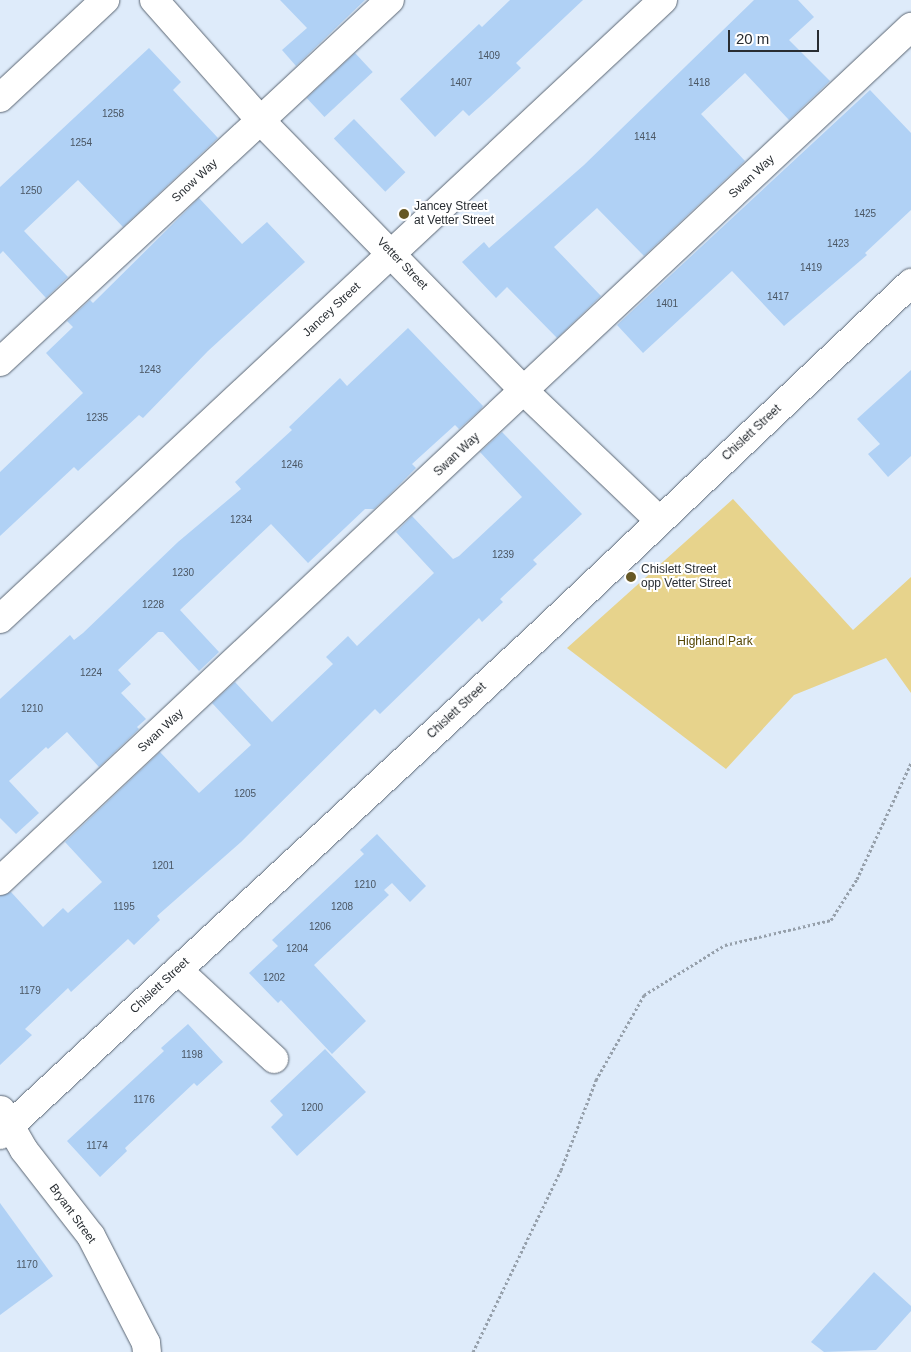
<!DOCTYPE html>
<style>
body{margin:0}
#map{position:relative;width:911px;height:1352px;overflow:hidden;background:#deebfa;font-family:Helvetica,sans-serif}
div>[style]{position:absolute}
.green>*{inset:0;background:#e7d38c}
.building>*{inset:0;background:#b0d1f5;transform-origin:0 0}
.path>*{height:3px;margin-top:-1.5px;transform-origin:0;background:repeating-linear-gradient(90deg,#96a0ab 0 2.5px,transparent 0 5px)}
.roads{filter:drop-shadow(0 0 1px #5b6673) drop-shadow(0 0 1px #5b6673)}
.minor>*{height:28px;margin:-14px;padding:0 14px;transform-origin:14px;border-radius:14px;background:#fff}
.dots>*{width:14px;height:14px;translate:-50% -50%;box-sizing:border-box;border:2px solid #fff;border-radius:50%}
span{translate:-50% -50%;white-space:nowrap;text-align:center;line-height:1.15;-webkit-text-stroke:4px #fff;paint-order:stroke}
.number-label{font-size:10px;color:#4a5663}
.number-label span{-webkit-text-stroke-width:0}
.street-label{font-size:12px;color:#282d32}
.poi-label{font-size:12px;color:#282d32}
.left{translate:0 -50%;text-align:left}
.park-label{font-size:12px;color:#544503}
.scale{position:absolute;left:728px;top:30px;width:91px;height:22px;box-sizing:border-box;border:2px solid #282d32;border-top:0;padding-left:6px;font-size:15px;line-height:18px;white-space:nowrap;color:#282d32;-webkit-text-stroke:4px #fff;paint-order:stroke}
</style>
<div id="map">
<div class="green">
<div style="clip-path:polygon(733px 499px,853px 630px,911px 577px,911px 693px,886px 658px,794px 695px,726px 769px,567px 648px)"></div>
</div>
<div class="building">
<div style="clip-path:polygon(280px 0,365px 0,296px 66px,282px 50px,307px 28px)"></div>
<div style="clip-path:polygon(510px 0,583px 0,516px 63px,521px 68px,489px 98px,469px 116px,463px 110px,435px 137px,400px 99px,479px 24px,482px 27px)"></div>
<div style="clip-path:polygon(754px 0,798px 0,814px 17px,789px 40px,830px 81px,789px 120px,745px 73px,701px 114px,745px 161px,644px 256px,597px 208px,554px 247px,601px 296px,557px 338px,507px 287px,496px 298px,462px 262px,484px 242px,489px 248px,584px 165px)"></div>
<div style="clip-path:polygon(149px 48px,181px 82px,173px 90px,218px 138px,123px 227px,78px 180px,24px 231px,68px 277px,46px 298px,3px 251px,0 254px,0 187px)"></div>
<div style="left:355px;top:53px;width:26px;height:66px;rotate:47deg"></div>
<div style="clip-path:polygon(870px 90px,911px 133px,911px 210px,865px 253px,867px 255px,784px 326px,732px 271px,643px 353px,617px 325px)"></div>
<div style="left:354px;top:119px;width:74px;height:28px;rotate:46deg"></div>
<div style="clip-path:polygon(199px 198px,242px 244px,267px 222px,305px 262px,208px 351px,143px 418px,139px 415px,78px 471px,74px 467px,0 536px,0 472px,83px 393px,46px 353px,73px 327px,67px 321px,90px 300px,93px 303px)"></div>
<div style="clip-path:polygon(408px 328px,483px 406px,481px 409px,459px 429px,455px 425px,412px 464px,416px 468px,391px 493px,374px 509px,365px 509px,308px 563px,271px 524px,180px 610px,219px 652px,199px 671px,163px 632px,158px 632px,118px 670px,131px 684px,121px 693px,146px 719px,137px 727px,139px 729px,99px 767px,67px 732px,48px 749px,46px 747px,9px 781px,39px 813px,16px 834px,0 818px,0 699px,70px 635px,74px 640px,83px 633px,178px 542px,241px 489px,235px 482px,292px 430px,289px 427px,340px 378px,347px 386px)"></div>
<div style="clip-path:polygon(911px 370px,911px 456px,888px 477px,868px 454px,880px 444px,857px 419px)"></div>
<div style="clip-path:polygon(502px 432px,582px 514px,533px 560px,537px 564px,500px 599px,503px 602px,482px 622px,479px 618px,380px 714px,375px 709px,241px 842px,157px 916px,160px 920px,134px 945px,128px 939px,71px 992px,68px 988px,25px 1029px,32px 1035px,0 1065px,0 896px,11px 892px,43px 927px,63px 908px,68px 913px,102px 882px,65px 842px,160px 752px,199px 793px,251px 745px,212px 703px,235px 682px,272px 722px,333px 664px,326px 657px,348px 636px,357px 646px,434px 573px,396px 532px,412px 516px,453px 559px,459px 556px,522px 497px,480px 452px)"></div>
<div style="clip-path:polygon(377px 834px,426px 886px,410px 902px,392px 883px,384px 890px,389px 895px,314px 965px,366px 1021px,332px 1054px,281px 1000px,278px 1003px,249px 973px,278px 946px,272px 940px,364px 854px,360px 850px)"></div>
<div style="clip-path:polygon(188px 1024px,223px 1062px,197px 1086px,194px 1083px,125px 1148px,127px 1151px,100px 1177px,67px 1141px,164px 1051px,161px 1048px)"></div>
<div style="clip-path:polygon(325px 1049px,366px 1092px,297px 1156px,271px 1127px,283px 1115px,270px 1101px)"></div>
<div style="clip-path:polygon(0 1203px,53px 1276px,0 1315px)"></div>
<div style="clip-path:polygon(874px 1272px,911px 1306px,911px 1311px,876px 1350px,824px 1352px,811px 1342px)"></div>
</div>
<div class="path">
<div style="left:473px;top:1352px;width:202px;rotate:-64.2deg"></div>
<div style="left:561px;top:1170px;width:97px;rotate:-68.7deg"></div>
<div style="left:596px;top:1080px;width:98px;rotate:-60.5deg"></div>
<div style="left:644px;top:995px;width:95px;rotate:-31.7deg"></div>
<div style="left:725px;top:945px;width:109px;rotate:-13.3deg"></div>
<div style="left:831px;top:920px;width:49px;rotate:-57.6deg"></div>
<div style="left:857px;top:879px;width:128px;rotate:-65deg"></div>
</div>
<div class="roads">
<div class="minor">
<div style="left:154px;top:0;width:160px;rotate:48.5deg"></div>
<div style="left:260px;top:120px;width:380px;rotate:45.7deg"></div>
<div style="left:525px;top:392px;width:185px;rotate:43.7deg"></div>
<div style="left:0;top:98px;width:144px;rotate:-43deg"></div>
<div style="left:0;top:362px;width:532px;rotate:-42.87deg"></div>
<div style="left:0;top:619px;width:907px;rotate:-43.03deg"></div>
<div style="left:0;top:881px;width:1249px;rotate:-43.15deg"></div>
<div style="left:178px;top:970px;width:131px;rotate:42.8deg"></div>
<div style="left:1px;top:1110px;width:46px;rotate:60.1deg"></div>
<div style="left:24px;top:1150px;width:109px;rotate:52.1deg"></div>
<div style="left:91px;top:1236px;width:120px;rotate:62.8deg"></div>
<div style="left:146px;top:1343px;width:9px;rotate:84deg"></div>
<div style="left:0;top:1135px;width:742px;rotate:-42.81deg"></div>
<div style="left:544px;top:631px;width:506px;rotate:-43.48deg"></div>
</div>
</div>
<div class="dots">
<div style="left:404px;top:214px;background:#665825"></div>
<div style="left:631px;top:577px;background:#665825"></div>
</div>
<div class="number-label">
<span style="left:489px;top:56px">1409</span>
<span style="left:461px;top:83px">1407</span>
<span style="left:699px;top:83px">1418</span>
<span style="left:113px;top:114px">1258</span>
<span style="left:645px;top:137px">1414</span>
<span style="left:81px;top:143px">1254</span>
<span style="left:31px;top:191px">1250</span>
<span style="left:865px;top:214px">1425</span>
<span style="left:838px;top:244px">1423</span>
<span style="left:811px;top:268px">1419</span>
<span style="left:778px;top:297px">1417</span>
<span style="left:667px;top:304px">1401</span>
<span style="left:150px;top:370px">1243</span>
<span style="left:97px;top:418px">1235</span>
<span style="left:292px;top:465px">1246</span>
<span style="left:241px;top:520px">1234</span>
<span style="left:503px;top:555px">1239</span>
<span style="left:183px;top:573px">1230</span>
<span style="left:153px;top:605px">1228</span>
<span style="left:91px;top:673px">1224</span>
<span style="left:32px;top:709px">1210</span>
<span style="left:245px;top:794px">1205</span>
<span style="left:163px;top:866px">1201</span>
<span style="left:365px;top:885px">1210</span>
<span style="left:124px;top:907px">1195</span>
<span style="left:342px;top:907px">1208</span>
<span style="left:320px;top:927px">1206</span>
<span style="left:297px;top:949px">1204</span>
<span style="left:274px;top:978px">1202</span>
<span style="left:30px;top:991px">1179</span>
<span style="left:192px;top:1055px">1198</span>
<span style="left:144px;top:1100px">1176</span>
<span style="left:312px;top:1108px">1200</span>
<span style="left:97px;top:1146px">1174</span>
<span style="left:27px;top:1265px">1170</span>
</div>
<div class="street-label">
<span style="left:752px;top:177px;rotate:-43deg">Swan Way</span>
<span style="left:195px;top:181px;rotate:-43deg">Snow Way</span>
<span style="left:402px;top:264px;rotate:46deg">Vetter Street</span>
<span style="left:332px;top:310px;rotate:-43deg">Jancey Street</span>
<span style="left:752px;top:433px;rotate:-43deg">Chislett Street</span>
<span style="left:457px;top:455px;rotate:-43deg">Swan Way</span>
<span style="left:457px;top:711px;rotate:-43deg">Chislett Street</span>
<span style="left:161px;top:731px;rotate:-43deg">Swan Way</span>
<span style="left:160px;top:986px;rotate:-43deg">Chislett Street</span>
<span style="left:72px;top:1214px;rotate:54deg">Bryant Street</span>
</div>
<div class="poi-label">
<span class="left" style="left:414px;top:214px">Jancey Street<br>at Vetter Street</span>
<span class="left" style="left:641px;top:577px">Chislett Street<br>opp Vetter Street</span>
</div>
<div class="park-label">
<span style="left:715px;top:642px">Highland Park</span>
</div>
<div class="scale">20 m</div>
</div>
